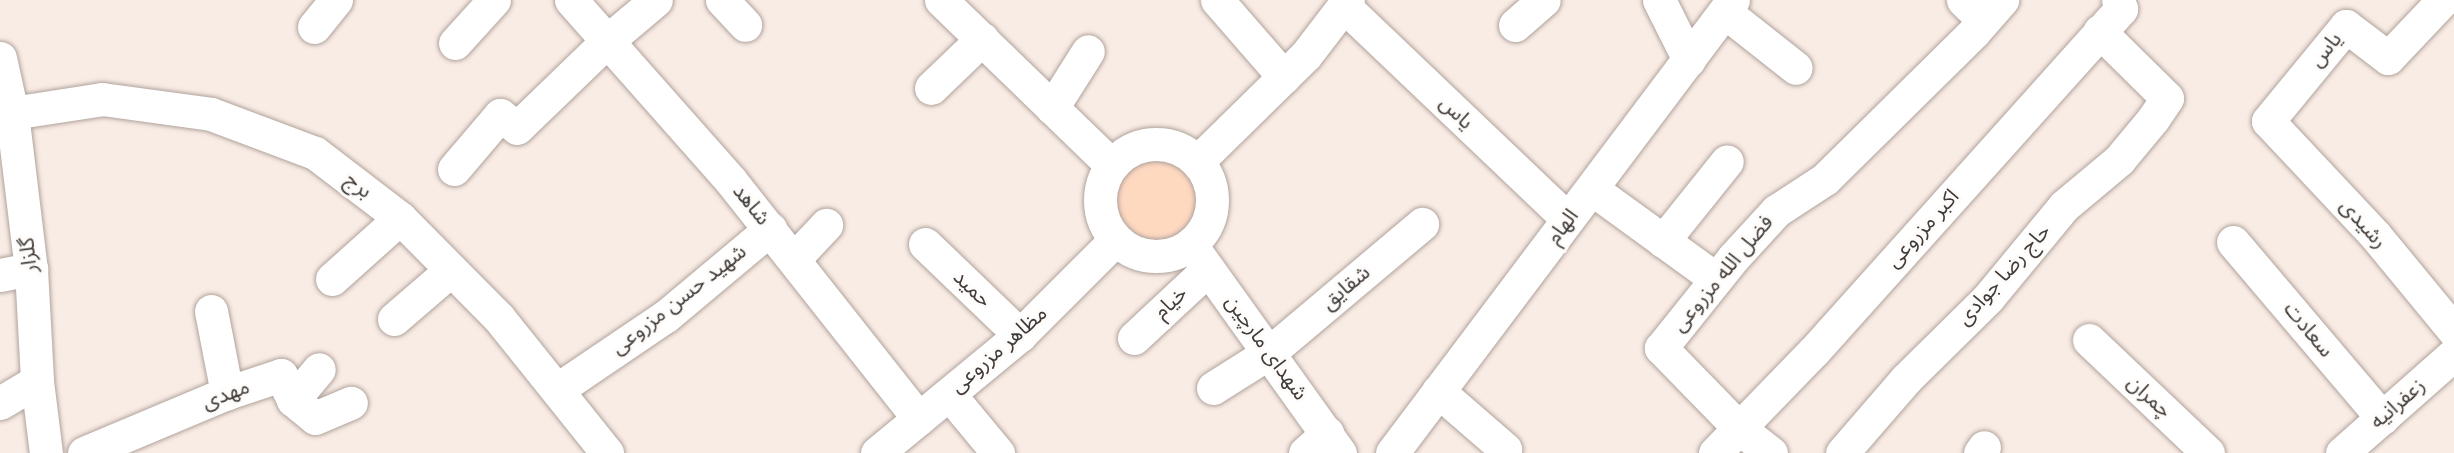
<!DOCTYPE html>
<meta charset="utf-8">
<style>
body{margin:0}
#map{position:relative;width:2454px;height:453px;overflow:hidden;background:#f9ece5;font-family:Spectral,"Noto Sans Arabic",serif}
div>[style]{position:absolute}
.green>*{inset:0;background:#ffd8c0}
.round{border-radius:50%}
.roads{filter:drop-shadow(0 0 2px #b0a39c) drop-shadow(0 0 2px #b0a39c)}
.minor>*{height:33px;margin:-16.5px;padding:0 16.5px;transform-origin:16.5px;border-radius:16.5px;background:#fff}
.minor>.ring{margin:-16.5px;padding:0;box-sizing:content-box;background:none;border:33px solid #fff;border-radius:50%}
span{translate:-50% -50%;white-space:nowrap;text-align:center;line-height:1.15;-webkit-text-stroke:6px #fefcfa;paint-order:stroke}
.street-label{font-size:21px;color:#403b38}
</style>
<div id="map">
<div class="green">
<div class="round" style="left:1116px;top:158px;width:82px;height:82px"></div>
</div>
<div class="roads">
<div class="minor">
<div style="left:571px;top:0;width:242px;rotate:48.5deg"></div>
<div style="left:731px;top:181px;width:303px;rotate:51.7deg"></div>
<div style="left:722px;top:0;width:34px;rotate:47deg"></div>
<div style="left:941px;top:0;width:237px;rotate:44.1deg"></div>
<div style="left:1217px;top:0;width:102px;rotate:49deg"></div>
<div style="left:1659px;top:0;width:67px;rotate:63.4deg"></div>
<div style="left:1963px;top:0;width:29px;rotate:44deg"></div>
<div style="left:2443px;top:0;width:80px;rotate:133.5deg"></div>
<div style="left:2388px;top:58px;width:53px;rotate:-142.7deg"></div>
<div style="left:2346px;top:26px;width:123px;rotate:129.4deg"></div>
<div style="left:2268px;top:121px;width:156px;rotate:46.8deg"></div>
<div style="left:2375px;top:235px;width:124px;rotate:50.5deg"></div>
<div style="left:1344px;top:6px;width:309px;rotate:43.6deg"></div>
<div style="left:1725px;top:12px;width:90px;rotate:38.3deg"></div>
<div style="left:1515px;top:25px;width:38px;rotate:-41deg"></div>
<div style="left:314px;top:27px;width:35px;rotate:-51deg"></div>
<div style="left:455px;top:43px;width:58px;rotate:-47.8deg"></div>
<div style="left:0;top:58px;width:56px;rotate:77.7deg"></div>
<div style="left:12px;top:113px;width:157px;rotate:83.1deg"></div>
<div style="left:31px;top:269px;width:112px;rotate:86.9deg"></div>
<div style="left:37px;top:381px;width:73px;rotate:82.9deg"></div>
<div style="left:931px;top:88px;width:71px;rotate:-43.9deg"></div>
<div style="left:1052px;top:108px;width:67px;rotate:-57.7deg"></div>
<div style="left:12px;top:113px;width:91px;rotate:-8.8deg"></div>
<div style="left:102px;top:99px;width:110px;rotate:7.8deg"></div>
<div style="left:211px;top:114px;width:111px;rotate:20.6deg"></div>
<div style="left:315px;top:153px;width:107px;rotate:37.4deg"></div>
<div style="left:400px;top:218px;width:141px;rotate:45.3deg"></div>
<div style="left:499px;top:318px;width:173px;rotate:51.3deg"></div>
<div class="ring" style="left:1100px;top:144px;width:79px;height:79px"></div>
<div style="left:1198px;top:161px;width:151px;rotate:-44.5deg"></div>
<div style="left:1306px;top:55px;width:69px;rotate:-52.6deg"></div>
<div style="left:454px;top:169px;width:71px;rotate:-49.6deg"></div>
<div style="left:500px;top:115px;width:21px;rotate:37deg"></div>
<div style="left:517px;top:128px;width:124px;rotate:-44deg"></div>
<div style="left:606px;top:42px;width:65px;rotate:-40deg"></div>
<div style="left:1592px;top:189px;width:153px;rotate:36deg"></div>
<div style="left:1663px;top:241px;width:102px;rotate:-51.3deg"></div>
<div style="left:2233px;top:242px;width:231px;rotate:49.7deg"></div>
<div style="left:925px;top:244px;width:132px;rotate:43.8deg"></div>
<div style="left:1191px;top:245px;width:256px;rotate:54.4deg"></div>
<div style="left:794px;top:259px;width:47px;rotate:-46.7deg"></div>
<div style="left:0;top:275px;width:32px;rotate:-11deg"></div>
<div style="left:332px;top:279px;width:91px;rotate:-41.9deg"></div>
<div style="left:211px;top:311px;width:84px;rotate:79deg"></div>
<div style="left:394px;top:319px;width:75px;rotate:-40.7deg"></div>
<div style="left:1134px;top:338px;width:101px;rotate:-43deg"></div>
<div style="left:2089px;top:340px;width:164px;rotate:43.5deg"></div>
<div style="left:1213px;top:388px;width:67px;rotate:-32.3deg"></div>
<div style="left:1270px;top:352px;width:199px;rotate:-40.1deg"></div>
<div style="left:558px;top:389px;width:130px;rotate:-34.1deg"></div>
<div style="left:666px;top:316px;width:136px;rotate:-39.9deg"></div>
<div style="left:1438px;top:391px;width:89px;rotate:40.9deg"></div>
<div style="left:949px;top:394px;width:77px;rotate:50.3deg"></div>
<div style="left:293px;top:400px;width:40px;rotate:-50deg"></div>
<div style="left:0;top:403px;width:43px;rotate:-30.7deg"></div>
<div style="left:84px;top:453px;width:155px;rotate:-22.8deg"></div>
<div style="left:227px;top:393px;width:57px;rotate:-18.4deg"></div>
<div style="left:281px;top:375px;width:28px;rotate:64deg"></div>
<div style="left:293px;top:400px;width:28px;rotate:39deg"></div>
<div style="left:315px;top:418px;width:39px;rotate:-23deg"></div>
<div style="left:877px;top:453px;width:185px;rotate:-39.5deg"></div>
<div style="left:1020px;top:335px;width:134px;rotate:-45deg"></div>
<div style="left:1305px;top:453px;width:30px;rotate:-42deg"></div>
<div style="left:1392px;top:453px;width:567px;rotate:-53.03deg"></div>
<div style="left:1715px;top:453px;width:142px;rotate:-45.9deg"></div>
<div style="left:1814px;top:351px;width:460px;rotate:-48.1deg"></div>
<div style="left:2121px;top:9px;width:9px;rotate:-108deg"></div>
<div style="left:1771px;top:453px;width:41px;rotate:-142deg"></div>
<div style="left:1739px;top:428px;width:112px;rotate:-134.3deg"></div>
<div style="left:1661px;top:348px;width:115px;rotate:-51.3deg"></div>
<div style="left:1733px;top:258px;width:64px;rotate:-47.5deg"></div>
<div style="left:1776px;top:211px;width:59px;rotate:-33.1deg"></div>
<div style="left:1825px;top:179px;width:209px;rotate:-44.6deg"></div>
<div style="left:1974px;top:32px;width:43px;rotate:-48.8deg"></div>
<div style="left:1842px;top:453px;width:98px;rotate:-49.1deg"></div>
<div style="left:1906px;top:379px;width:115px;rotate:-44.6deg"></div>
<div style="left:1988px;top:298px;width:119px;rotate:-50.4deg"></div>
<div style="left:2064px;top:206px;width:72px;rotate:-39.9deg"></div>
<div style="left:2119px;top:160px;width:53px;rotate:-50.3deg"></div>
<div style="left:2153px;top:119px;width:25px;rotate:-56deg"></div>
<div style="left:2167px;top:98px;width:95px;rotate:-135.4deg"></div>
<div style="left:1980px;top:453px;width:7px;rotate:-56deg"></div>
<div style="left:2342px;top:453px;width:149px;rotate:-41.5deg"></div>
</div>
</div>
<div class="street-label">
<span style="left:2326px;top:50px;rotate:-51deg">یاس</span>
<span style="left:1456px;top:113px;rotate:44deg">یاس</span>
<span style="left:358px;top:186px;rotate:37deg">برج</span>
<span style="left:751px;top:205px;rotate:51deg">شاهد</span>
<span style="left:2363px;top:224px;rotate:48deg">رشیدی</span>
<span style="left:1563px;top:227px;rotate:-53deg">الهام</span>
<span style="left:1923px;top:229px;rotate:-48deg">اکبر مزروعی</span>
<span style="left:29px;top:255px;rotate:-96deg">گلزار</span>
<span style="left:1723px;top:274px;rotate:-50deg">فضل الله مزروعی</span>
<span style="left:2004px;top:275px;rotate:-48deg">حاج رضا جوادی</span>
<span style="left:1346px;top:288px;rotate:-40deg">شقایق</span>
<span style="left:972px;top:289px;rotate:44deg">حمید</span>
<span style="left:679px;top:300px;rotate:-38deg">شهید حسن مزروعی</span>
<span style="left:1171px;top:303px;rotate:-43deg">خیام</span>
<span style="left:2308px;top:330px;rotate:50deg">سعادت</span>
<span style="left:1266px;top:348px;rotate:54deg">شهدای مارچین</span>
<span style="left:999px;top:350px;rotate:-41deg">مظاهر مزروعی</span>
<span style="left:226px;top:395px;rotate:-21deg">مهدی</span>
<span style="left:2149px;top:397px;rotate:43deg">چمران</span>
<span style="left:2398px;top:404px;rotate:-41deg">زعفرانیه</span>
</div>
</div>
